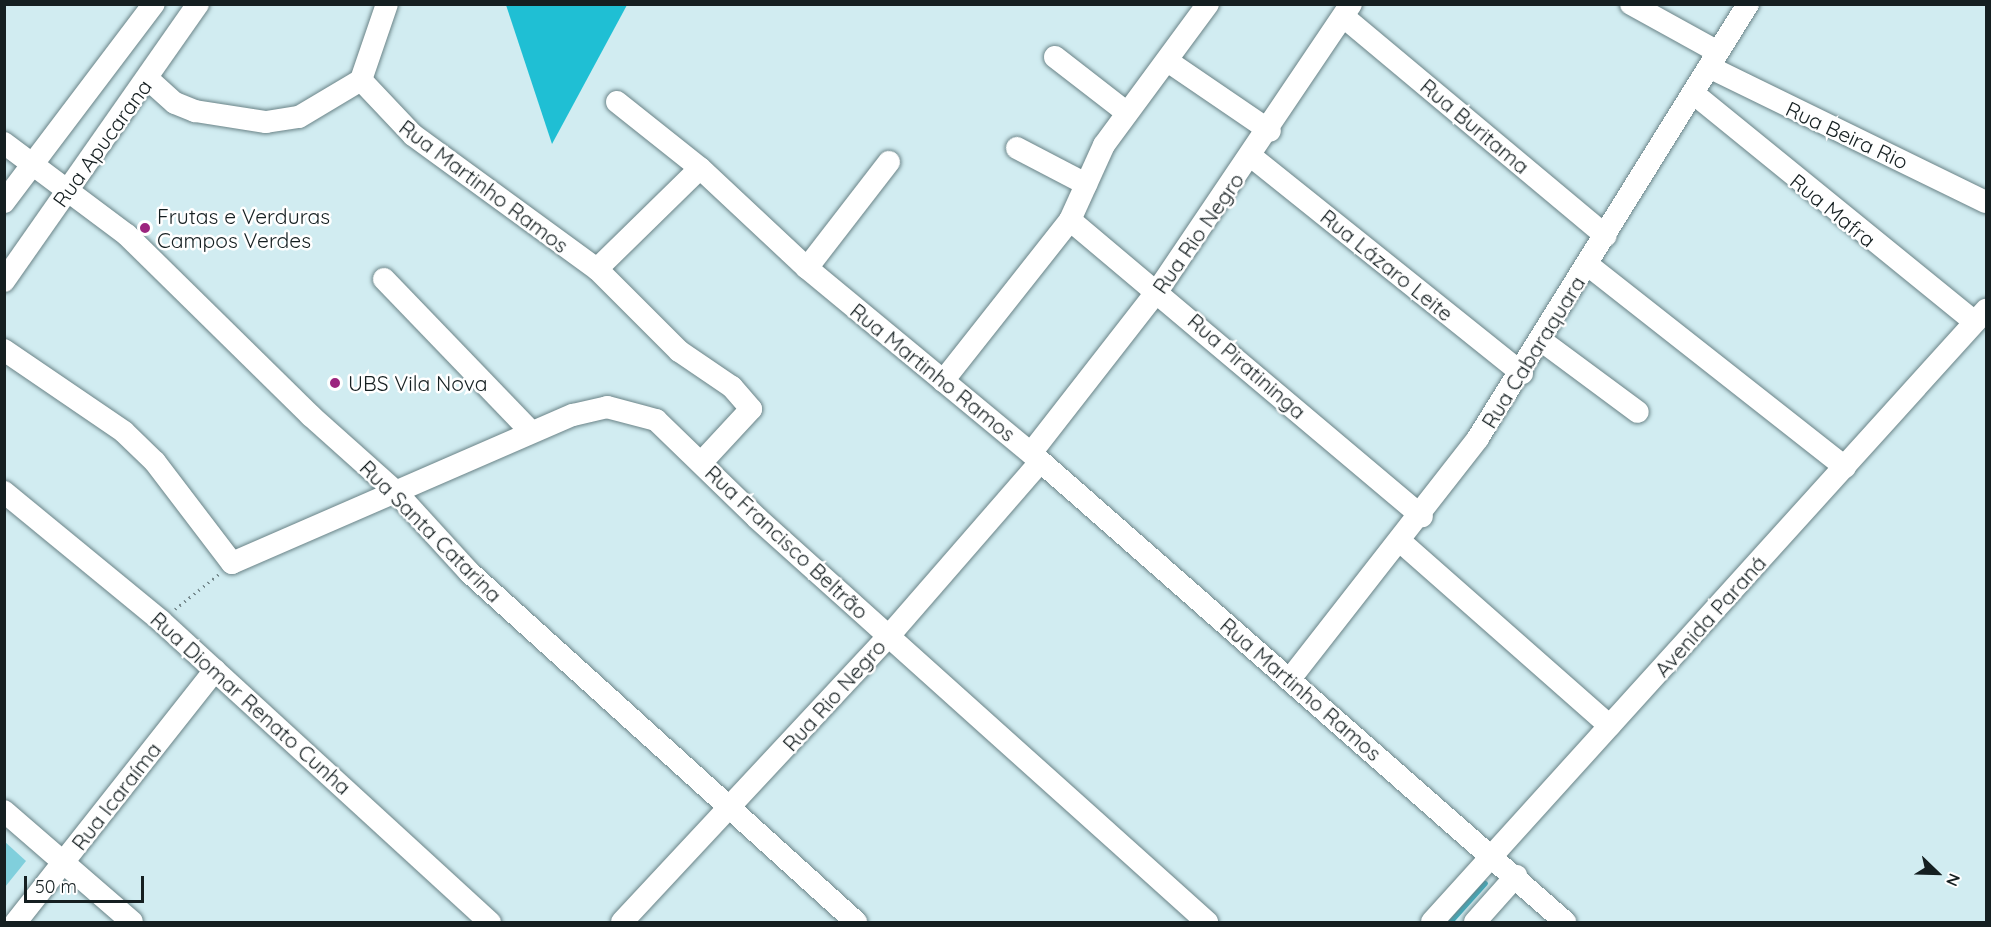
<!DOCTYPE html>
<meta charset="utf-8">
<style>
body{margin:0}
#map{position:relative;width:1991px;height:927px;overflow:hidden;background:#d1ecf1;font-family:Quicksand,sans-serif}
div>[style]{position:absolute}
.green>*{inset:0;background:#80cfdc}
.forest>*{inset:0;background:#1fbfd4}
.stream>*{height:4.5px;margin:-2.25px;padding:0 2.25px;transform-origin:2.25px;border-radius:2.25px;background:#41abbc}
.path>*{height:3px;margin-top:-1.5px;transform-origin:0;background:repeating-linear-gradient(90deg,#778a8e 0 1.5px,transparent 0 6px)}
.roads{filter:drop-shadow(0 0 2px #6a8387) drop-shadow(0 0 2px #6a8387)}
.minor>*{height:22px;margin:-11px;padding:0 11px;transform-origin:11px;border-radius:11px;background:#fff}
.dots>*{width:16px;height:16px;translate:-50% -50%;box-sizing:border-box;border:3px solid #fff;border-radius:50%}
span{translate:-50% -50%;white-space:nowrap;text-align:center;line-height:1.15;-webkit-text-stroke:5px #fff;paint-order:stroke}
.street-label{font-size:21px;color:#151f21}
.poi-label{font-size:21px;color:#151f21}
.left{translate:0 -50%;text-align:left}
.frame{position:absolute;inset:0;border:6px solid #151f21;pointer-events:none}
.north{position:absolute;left:1907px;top:843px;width:60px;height:60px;-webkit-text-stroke:4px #fff;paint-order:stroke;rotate:113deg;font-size:16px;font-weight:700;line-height:24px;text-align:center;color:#151f21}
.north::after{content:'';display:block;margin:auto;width:21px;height:27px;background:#151f21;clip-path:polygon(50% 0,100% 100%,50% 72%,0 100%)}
.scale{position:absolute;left:24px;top:876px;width:120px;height:27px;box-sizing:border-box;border:3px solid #151f21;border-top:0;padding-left:8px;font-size:18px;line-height:21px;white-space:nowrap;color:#151f21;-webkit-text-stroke:4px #fff;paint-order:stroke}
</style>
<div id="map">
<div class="green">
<div style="clip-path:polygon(4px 841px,26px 861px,5px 887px,4px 887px)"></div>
</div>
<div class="forest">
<div style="clip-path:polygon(506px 5px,627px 5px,552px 144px)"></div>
</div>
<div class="stream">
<div style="left:1450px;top:922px;width:52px;rotate:-48.1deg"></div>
</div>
<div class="path">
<div style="left:175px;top:609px;width:56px;rotate:-38.5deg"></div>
</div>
<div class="roads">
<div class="minor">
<div style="left:387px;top:4px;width:80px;rotate:108.9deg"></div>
<div style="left:361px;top:80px;width:76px;rotate:46.6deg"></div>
<div style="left:413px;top:135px;width:228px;rotate:36.1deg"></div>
<div style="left:597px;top:269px;width:144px;rotate:-44.4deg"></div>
<div style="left:700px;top:168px;width:146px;rotate:43.1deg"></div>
<div style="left:807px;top:268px;width:291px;rotate:39.6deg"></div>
<div style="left:1031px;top:453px;width:711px;rotate:41.29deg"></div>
<div style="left:1631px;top:4px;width:99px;rotate:28.9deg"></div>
<div style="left:1344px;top:17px;width:341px;rotate:39.9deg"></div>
<div style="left:1055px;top:57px;width:90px;rotate:37.8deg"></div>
<div style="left:1169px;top:62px;width:122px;rotate:34.3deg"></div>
<div style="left:1709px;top:67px;width:308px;rotate:26deg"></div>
<div style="left:148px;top:79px;width:36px;rotate:42deg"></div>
<div style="left:175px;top:103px;width:22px;rotate:22deg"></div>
<div style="left:195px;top:111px;width:72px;rotate:8.8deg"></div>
<div style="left:266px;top:122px;width:33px;rotate:-9deg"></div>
<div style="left:299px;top:117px;width:72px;rotate:-30.8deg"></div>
<div style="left:1693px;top:93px;width:363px;rotate:39.1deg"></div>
<div style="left:617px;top:102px;width:106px;rotate:38.5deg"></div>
<div style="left:4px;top:143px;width:154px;rotate:36.8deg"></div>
<div style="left:127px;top:235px;width:258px;rotate:44.5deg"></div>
<div style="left:311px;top:416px;width:114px;rotate:41.8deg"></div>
<div style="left:396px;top:492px;width:108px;rotate:47.6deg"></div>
<div style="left:469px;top:572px;width:522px;rotate:42.13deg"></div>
<div style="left:1017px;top:148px;width:78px;rotate:27.6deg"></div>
<div style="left:1252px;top:157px;width:346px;rotate:38.7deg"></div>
<div style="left:4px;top:202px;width:248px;rotate:-52.9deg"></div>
<div style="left:1070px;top:220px;width:460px;rotate:40.1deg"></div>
<div style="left:1588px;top:265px;width:327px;rotate:38.2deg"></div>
<div style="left:807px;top:268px;width:134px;rotate:-52.3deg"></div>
<div style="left:597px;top:269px;width:116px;rotate:45deg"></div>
<div style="left:679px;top:351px;width:64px;rotate:34.2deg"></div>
<div style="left:732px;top:387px;width:29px;rotate:49deg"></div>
<div style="left:751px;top:409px;width:72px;rotate:132.8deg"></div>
<div style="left:384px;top:279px;width:212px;rotate:46.1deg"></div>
<div style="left:4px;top:281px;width:338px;rotate:-55deg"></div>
<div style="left:1542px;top:341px;width:119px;rotate:36.5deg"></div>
<div style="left:4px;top:350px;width:145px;rotate:34.3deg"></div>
<div style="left:124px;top:432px;width:43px;rotate:44.1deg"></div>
<div style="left:155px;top:462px;width:127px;rotate:52.7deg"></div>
<div style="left:232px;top:563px;width:372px;rotate:-23.5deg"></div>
<div style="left:573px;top:415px;width:35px;rotate:-13deg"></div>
<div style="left:607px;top:407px;width:51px;rotate:14.9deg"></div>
<div style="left:656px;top:420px;width:141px;rotate:44.1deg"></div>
<div style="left:757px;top:518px;width:605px;rotate:41.92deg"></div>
<div style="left:943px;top:381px;width:205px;rotate:-51.7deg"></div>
<div style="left:1070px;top:220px;width:82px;rotate:-65.6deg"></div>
<div style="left:1104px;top:145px;width:175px;rotate:-53.6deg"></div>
<div style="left:1031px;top:453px;width:207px;rotate:-52.1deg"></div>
<div style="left:1158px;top:290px;width:345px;rotate:-56deg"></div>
<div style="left:4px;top:492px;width:203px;rotate:39.4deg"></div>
<div style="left:161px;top:621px;width:446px;rotate:42.5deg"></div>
<div style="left:1401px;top:542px;width:278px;rotate:41.4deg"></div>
<div style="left:1290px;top:679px;width:306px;rotate:-52deg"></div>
<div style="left:1478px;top:438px;width:511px;rotate:-58.11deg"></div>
<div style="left:4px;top:811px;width:169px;rotate:40.9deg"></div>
<div style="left:16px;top:922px;width:321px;rotate:-51.7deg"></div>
<div style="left:622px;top:922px;width:390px;rotate:-47deg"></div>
<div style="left:888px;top:637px;width:232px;rotate:-49deg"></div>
<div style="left:1432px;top:922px;width:826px;rotate:-47.85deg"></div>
<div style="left:1475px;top:922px;width:62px;rotate:-48.3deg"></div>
</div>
</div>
<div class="dots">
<div style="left:145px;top:228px;background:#9b247e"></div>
<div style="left:335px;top:383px;background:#9b247e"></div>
</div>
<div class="street-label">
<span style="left:1475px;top:126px;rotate:40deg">Rua Buritama</span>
<span style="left:1847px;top:135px;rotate:25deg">Rua Beira Rio</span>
<span style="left:102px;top:143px;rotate:-54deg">Rua Apucarana</span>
<span style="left:484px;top:186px;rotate:37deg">Rua Martinho Ramos</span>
<span style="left:1833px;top:210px;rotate:39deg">Rua Mafra</span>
<span style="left:1198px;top:233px;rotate:-55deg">Rua Rio Negro</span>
<span style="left:1387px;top:265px;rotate:39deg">Rua Lázaro Leite</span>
<span style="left:1533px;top:352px;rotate:-58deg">Rua Cabaraquara</span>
<span style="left:1247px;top:366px;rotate:41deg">Rua Piratininga</span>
<span style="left:933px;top:372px;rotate:39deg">Rua Martinho Ramos</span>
<span style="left:431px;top:531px;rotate:45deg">Rua Santa Catarina</span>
<span style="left:787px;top:542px;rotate:43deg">Rua Francisco Beltrão</span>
<span style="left:1710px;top:616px;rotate:-48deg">Avenida Paraná</span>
<span style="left:1301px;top:689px;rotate:41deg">Rua Martinho Ramos</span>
<span style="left:834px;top:695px;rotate:-48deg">Rua Rio Negro</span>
<span style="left:251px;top:703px;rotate:42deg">Rua Diomar Renato Cunha</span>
<span style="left:116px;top:796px;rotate:-52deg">Rua Icaraíma</span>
</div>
<div class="poi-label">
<span class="left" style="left:157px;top:228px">Frutas e Verduras<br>Campos Verdes</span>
<span class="left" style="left:348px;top:383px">UBS Vila Nova</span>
</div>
<div class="frame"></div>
<div class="north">N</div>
<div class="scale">50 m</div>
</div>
